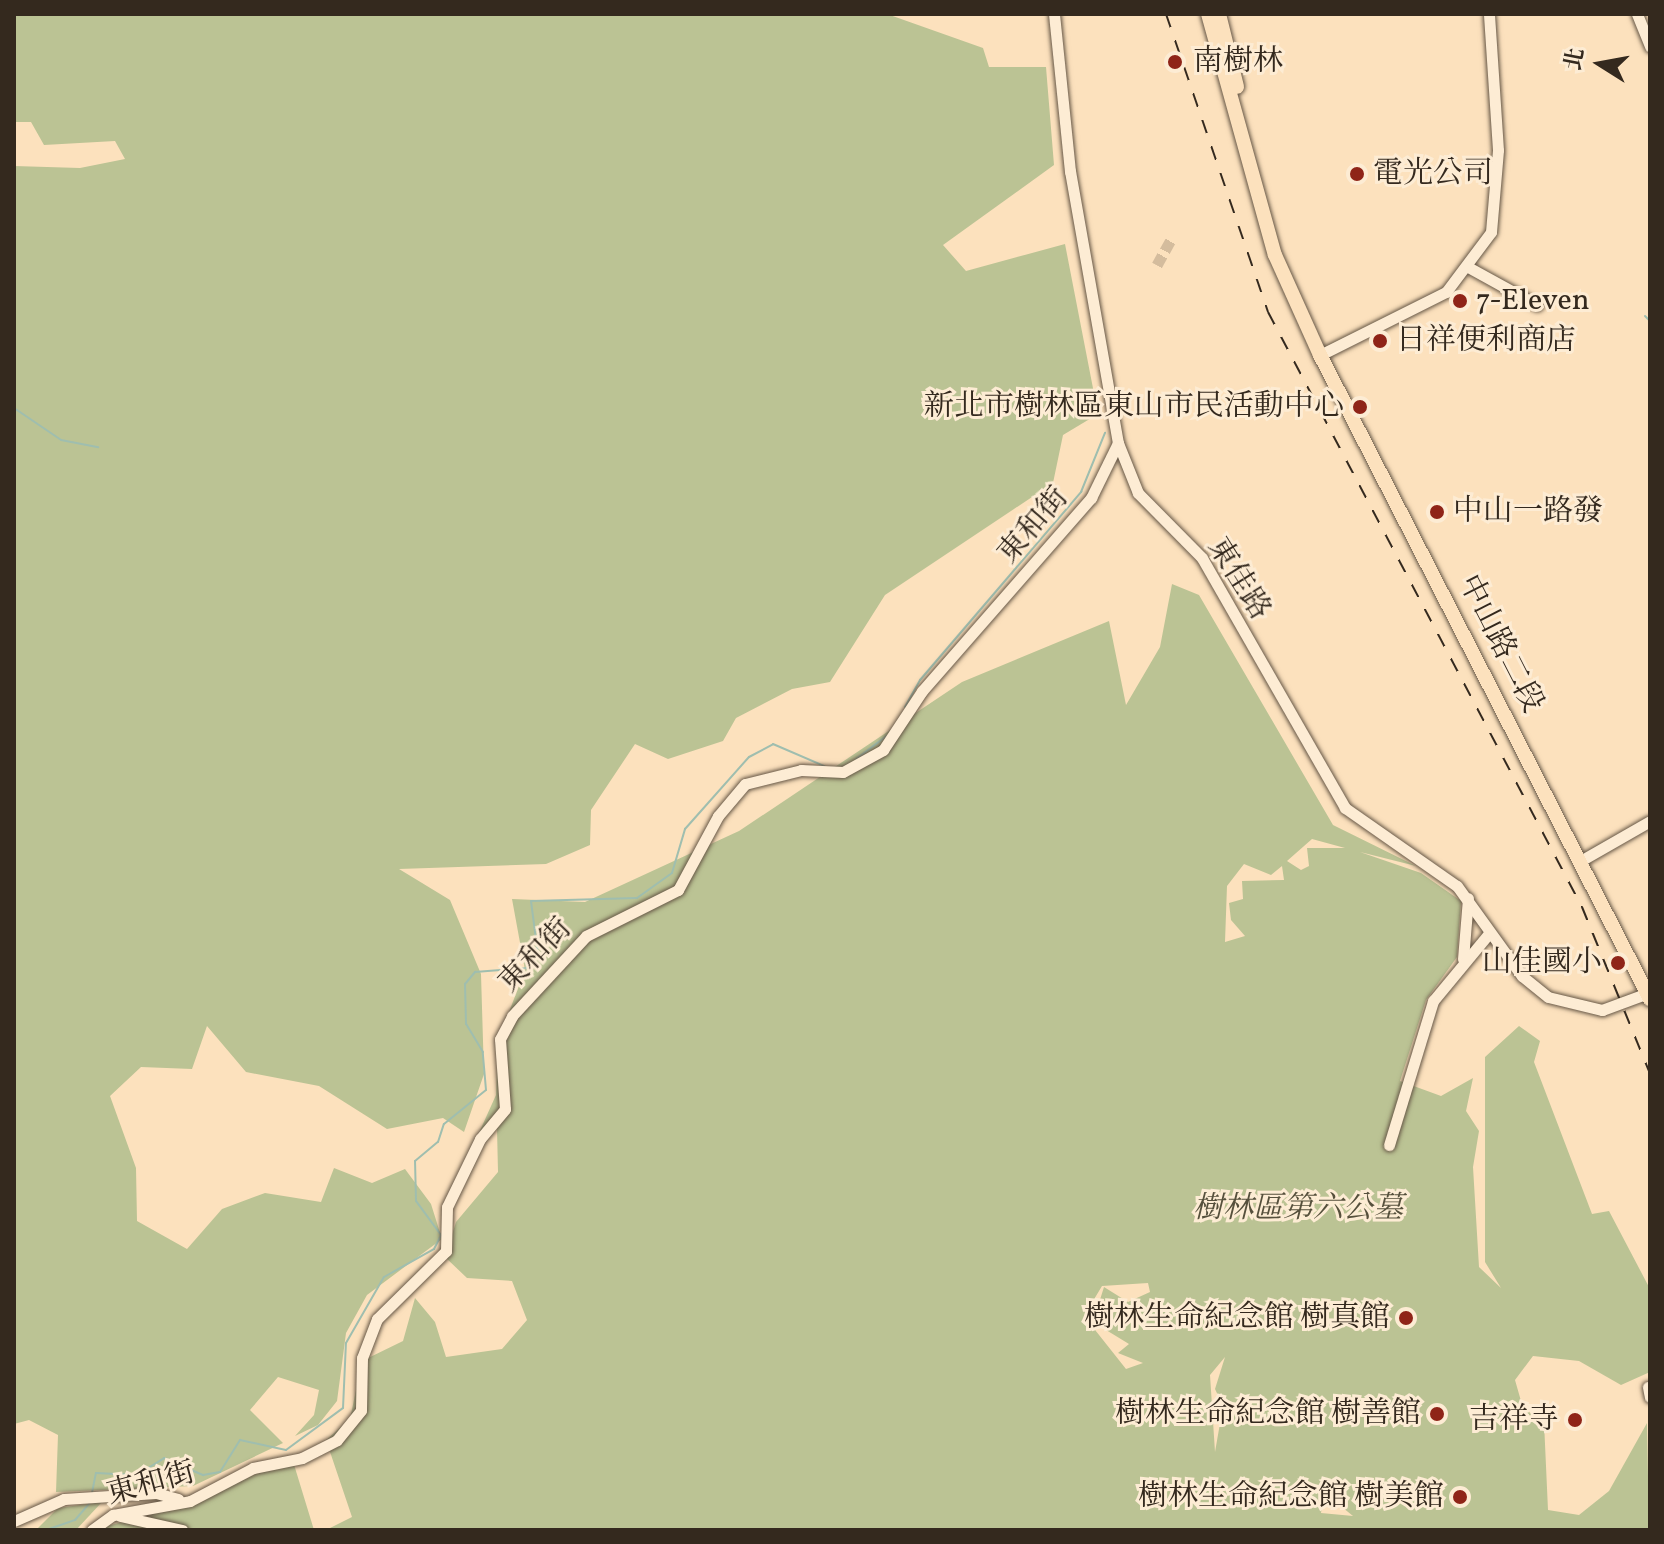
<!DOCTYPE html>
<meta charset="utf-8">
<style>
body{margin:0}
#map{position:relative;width:1664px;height:1544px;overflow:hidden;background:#fce1bd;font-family:Vollkorn,"Noto Serif TC",serif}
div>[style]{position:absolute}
.green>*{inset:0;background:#bbc394}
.stream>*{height:2px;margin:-1px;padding:0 1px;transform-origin:1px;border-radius:1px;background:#9fbeaf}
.minor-tunnel>*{height:11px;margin-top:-5.5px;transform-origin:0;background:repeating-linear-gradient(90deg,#d4bc9d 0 11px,transparent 0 16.5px)}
.roads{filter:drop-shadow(0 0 2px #665746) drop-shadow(0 0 2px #665746)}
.minor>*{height:11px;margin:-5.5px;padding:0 5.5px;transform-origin:5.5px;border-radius:5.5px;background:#fdecd4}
.major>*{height:14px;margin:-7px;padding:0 7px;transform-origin:7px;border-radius:7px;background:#fce1bd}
.rail>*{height:2px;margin-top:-1px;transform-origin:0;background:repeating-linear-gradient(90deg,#34291e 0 14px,transparent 0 28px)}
.dots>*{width:22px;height:22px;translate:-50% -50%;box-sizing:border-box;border:4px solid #fdecd4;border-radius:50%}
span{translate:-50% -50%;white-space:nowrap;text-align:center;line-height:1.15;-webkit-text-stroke:6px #fdecd4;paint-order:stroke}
.poi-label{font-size:30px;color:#34291e}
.left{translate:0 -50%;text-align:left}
.right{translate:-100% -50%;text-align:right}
.street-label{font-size:30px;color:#34291e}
.park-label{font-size:30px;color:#56503c;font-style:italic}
.frame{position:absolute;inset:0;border:16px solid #34291e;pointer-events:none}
.north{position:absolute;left:1560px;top:24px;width:80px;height:80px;-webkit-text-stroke:6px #fdecd4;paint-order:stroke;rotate:281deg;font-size:22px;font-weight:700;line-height:32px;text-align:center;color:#34291e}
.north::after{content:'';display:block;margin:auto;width:28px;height:36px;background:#34291e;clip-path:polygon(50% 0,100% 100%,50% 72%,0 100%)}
</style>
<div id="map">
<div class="green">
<div style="clip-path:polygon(14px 14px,887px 14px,983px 48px,989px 67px,1046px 67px,1054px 165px,943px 245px,966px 271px,1065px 244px,1098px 414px,1063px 435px,1053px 483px,885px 595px,830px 682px,792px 689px,736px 718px,723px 741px,668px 759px,635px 744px,591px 810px,590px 845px,546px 864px,399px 869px,450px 900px,481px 974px,484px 1074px,464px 1132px,443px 1118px,387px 1129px,319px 1086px,246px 1072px,207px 1026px,192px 1069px,141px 1067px,110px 1096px,136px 1168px,137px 1221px,187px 1249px,222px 1209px,265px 1193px,321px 1202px,334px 1168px,372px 1183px,405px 1169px,431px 1204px,442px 1239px,367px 1295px,346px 1333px,337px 1401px,318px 1425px,295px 1436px,314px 1415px,319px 1390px,278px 1377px,250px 1410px,283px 1443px,193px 1486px,56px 1492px,58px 1435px,29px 1420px,14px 1424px,14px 166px,80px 168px,125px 159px,115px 141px,44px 145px,31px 122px,14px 122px)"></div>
<div style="clip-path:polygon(evenodd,1172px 584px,1199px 595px,1333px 825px,1416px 866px,1360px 852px,1421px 873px,1461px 901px,1457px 957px,1426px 1000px,1400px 1081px,1441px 1096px,1473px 1078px,1466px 1111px,1479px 1131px,1473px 1167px,1479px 1267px,1501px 1288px,1485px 1262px,1485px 1057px,1519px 1026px,1540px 1041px,1534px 1062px,1592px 1214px,1609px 1211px,1650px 1289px,1650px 1372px,1621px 1385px,1579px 1361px,1533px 1356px,1515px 1380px,1523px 1408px,1544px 1422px,1548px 1510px,1579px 1515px,1609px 1491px,1647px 1423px,1649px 1530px,326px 1530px,352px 1517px,326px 1440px,350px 1419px,362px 1361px,403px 1341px,415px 1298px,435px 1322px,446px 1357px,502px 1349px,527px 1320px,512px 1281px,467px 1278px,445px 1257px,456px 1222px,498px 1172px,497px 1129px,478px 1135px,496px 1095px,498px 1041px,525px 970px,512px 899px,585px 902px,739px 831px,962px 682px,1109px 621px,1126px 705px,1160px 647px,1172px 584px,1312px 839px,1345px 848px,1307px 848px,1309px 866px,1301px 870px,1287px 861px,1312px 839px,1172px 584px,1244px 864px,1271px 875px,1282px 866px,1284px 880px,1242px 881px,1243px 899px,1229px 903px,1231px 920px,1245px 936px,1225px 942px,1227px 886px,1244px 864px,1172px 584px,1148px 1283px,1150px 1292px,1128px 1302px,1104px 1287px,1093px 1322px,1129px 1344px,1118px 1353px,1143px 1363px,1126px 1369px,1084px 1316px,1102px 1286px,1148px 1283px,1172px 584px,1225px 1357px,1215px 1389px,1223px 1406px,1215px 1452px,1210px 1375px,1225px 1357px,1172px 584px,1323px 1499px,1337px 1503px,1353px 1516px,1321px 1513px,1323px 1499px)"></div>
<div style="clip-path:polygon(292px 1458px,314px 1530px,92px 1530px,187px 1505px)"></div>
<div style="clip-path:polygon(102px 1502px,76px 1530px,36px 1530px,58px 1508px)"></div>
</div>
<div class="stream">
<div style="left:1645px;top:316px;width:7px;rotate:45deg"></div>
<div style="left:14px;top:408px;width:57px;rotate:34.2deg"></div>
<div style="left:61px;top:440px;width:38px;rotate:11deg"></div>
<div style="left:905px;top:707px;width:31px;rotate:-61deg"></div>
<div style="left:920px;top:680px;width:248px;rotate:-49.4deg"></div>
<div style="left:1081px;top:492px;width:64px;rotate:-67.9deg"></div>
<div style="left:856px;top:759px;width:38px;rotate:-37deg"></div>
<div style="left:92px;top:1493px;width:20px;rotate:-79deg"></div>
<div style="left:96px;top:1473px;width:41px;rotate:2.8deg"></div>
<div style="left:137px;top:1475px;width:32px;rotate:-32deg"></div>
<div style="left:164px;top:1458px;width:43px;rotate:23.6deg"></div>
<div style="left:203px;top:1475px;width:17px;rotate:-10deg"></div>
<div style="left:220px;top:1472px;width:38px;rotate:-58deg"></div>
<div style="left:240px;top:1440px;width:47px;rotate:12.3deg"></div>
<div style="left:286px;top:1450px;width:71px;rotate:-36.4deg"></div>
<div style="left:343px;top:1408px;width:65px;rotate:-87.4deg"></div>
<div style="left:346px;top:1343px;width:76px;rotate:-60.1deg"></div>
<div style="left:384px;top:1277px;width:57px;rotate:-29.2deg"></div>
<div style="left:434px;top:1249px;width:16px;rotate:-63deg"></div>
<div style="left:441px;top:1235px;width:42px;rotate:-126.3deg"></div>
<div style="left:416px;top:1201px;width:40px;rotate:-91.4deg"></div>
<div style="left:415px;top:1161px;width:30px;rotate:-40deg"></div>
<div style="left:438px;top:1142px;width:19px;rotate:-72deg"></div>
<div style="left:444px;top:1124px;width:54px;rotate:-39deg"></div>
<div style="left:486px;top:1090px;width:38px;rotate:-95deg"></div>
<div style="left:483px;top:1052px;width:33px;rotate:-121deg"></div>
<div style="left:466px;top:1024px;width:40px;rotate:-91.4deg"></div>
<div style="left:465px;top:984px;width:16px;rotate:-50deg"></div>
<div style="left:475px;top:972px;width:53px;rotate:-4.3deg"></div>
<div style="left:528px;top:968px;width:16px;rotate:-52deg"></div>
<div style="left:538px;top:955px;width:54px;rotate:-97.4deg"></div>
<div style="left:531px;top:901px;width:106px;rotate:-1.6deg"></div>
<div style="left:637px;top:898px;width:43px;rotate:-35.5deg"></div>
<div style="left:672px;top:873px;width:46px;rotate:-73.5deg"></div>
<div style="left:685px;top:829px;width:96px;rotate:-48.4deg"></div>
<div style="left:749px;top:757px;width:27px;rotate:-28deg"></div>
<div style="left:773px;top:744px;width:56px;rotate:23.3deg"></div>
<div style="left:46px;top:1530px;width:31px;rotate:-19deg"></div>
<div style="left:75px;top:1520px;width:23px;rotate:-49deg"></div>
</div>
<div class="minor-tunnel">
<div style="left:1157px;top:265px;width:31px;rotate:-61deg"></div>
</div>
<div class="roads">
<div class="minor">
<div style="left:1054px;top:14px;width:158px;rotate:84.2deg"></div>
<div style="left:1070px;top:171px;width:276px;rotate:80deg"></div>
<div style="left:1118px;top:443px;width:54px;rotate:68.2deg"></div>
<div style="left:1138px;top:493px;width:91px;rotate:45.4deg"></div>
<div style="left:1202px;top:558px;width:288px;rotate:60.2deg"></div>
<div style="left:1345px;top:808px;width:136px;rotate:34.9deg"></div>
<div style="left:1457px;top:886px;width:111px;rotate:54.2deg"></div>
<div style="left:1522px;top:976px;width:33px;rotate:39deg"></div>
<div style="left:1548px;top:997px;width:56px;rotate:13.5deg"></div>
<div style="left:1602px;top:1010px;width:49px;rotate:-20.3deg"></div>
<div style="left:1637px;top:14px;width:35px;rotate:68deg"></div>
<div style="left:1468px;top:267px;width:79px;rotate:28.8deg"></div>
<div style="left:1320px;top:355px;width:141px;rotate:-26.6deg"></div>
<div style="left:1446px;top:292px;width:75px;rotate:-53.1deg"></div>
<div style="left:1491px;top:232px;width:82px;rotate:-85.1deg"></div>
<div style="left:1498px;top:150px;width:136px;rotate:-93.8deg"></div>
<div style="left:1582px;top:860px;width:78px;rotate:-29.8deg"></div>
<div style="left:1463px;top:959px;width:61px;rotate:-85.3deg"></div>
<div style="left:1389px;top:1145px;width:151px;rotate:-73deg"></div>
<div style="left:1433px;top:1001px;width:89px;rotate:-50.4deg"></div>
<div style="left:1648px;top:1387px;width:10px;rotate:79deg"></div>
<div style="left:120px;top:1516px;width:64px;rotate:12.7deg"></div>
<div style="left:14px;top:1521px;width:55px;rotate:-23.7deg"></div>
<div style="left:64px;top:1499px;width:92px;rotate:-3.7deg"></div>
<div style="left:156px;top:1493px;width:23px;rotate:15deg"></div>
<div style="left:92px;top:1530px;width:26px;rotate:-36deg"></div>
<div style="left:113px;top:1515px;width:78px;rotate:-10.3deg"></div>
<div style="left:190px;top:1501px;width:71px;rotate:-27.6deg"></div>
<div style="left:253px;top:1468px;width:50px;rotate:-11.5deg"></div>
<div style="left:302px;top:1458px;width:39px;rotate:-27deg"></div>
<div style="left:337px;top:1440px;width:38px;rotate:-51deg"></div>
<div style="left:361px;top:1410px;width:52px;rotate:-88.9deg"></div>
<div style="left:362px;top:1358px;width:42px;rotate:-69deg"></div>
<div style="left:377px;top:1319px;width:97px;rotate:-44.6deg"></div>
<div style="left:446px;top:1251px;width:44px;rotate:-88.7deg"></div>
<div style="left:447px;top:1207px;width:76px;rotate:-64.1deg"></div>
<div style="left:480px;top:1139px;width:39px;rotate:-50deg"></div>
<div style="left:505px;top:1109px;width:70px;rotate:-94.1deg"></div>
<div style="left:500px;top:1039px;width:26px;rotate:-62deg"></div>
<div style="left:512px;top:1016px;width:109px;rotate:-47.2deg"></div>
<div style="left:586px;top:936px;width:103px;rotate:-26.6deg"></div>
<div style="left:678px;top:890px;width:84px;rotate:-61.6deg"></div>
<div style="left:718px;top:816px;width:42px;rotate:-49.8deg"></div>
<div style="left:745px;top:784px;width:58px;rotate:-14deg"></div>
<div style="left:801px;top:770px;width:42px;rotate:2.7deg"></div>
<div style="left:843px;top:772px;width:46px;rotate:-28.8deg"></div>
<div style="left:883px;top:750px;width:71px;rotate:-56.5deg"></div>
<div style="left:922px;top:691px;width:257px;rotate:-48.8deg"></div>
<div style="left:1091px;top:498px;width:61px;rotate:-63.9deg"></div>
</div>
<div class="major">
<div style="left:1208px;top:14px;width:250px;rotate:74.5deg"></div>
<div style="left:1275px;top:255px;width:110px;rotate:65.8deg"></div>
<div style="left:1320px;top:355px;width:724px;rotate:62.87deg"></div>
<div style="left:1219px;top:14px;width:75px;rotate:76.1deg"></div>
</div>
</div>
<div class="rail">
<div style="left:1166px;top:14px;width:315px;rotate:71.1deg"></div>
<div style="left:1268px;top:312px;width:673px;rotate:62.18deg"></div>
<div style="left:1582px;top:907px;width:180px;rotate:67.8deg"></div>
</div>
<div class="dots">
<div style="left:1175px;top:62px;background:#8f2418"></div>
<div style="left:1357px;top:174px;background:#8f2418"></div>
<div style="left:1460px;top:301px;background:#8f2418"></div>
<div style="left:1380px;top:341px;background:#8f2418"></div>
<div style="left:1360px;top:407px;background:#8f2418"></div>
<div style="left:1437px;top:512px;background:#8f2418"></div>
<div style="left:1618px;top:963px;background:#8f2418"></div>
<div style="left:1406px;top:1318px;background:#8f2418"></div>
<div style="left:1437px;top:1414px;background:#8f2418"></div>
<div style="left:1575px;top:1420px;background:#8f2418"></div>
<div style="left:1460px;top:1497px;background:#8f2418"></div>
</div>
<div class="poi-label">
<span class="left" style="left:1193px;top:62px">南樹林</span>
<span class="left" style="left:1373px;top:174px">電光公司</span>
<span class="left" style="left:1476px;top:301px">7-Eleven</span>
<span class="left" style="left:1396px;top:341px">日祥便利商店</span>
<span class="right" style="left:1344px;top:407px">新北市樹林區東山市民活動中心</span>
<span class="left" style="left:1453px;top:512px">中山一路發</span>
<span class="right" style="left:1602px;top:963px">山佳國小</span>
<span class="right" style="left:1390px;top:1318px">樹林生命紀念館 樹真館</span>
<span class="right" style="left:1421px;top:1414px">樹林生命紀念館 樹善館</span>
<span class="right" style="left:1559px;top:1420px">吉祥寺</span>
<span class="right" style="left:1444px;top:1497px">樹林生命紀念館 樹美館</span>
</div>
<div class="street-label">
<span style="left:1034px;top:526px;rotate:-49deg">東和街</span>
<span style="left:1238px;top:579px;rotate:58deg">東佳路</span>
<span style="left:1500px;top:644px;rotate:63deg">中山路二段</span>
<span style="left:536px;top:956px;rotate:-46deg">東和街</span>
<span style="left:151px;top:1484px;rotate:-15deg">東和街</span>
</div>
<div class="park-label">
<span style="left:1298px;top:1209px">樹林區第六公墓</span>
</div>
<div class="frame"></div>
<div class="north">北</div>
</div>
